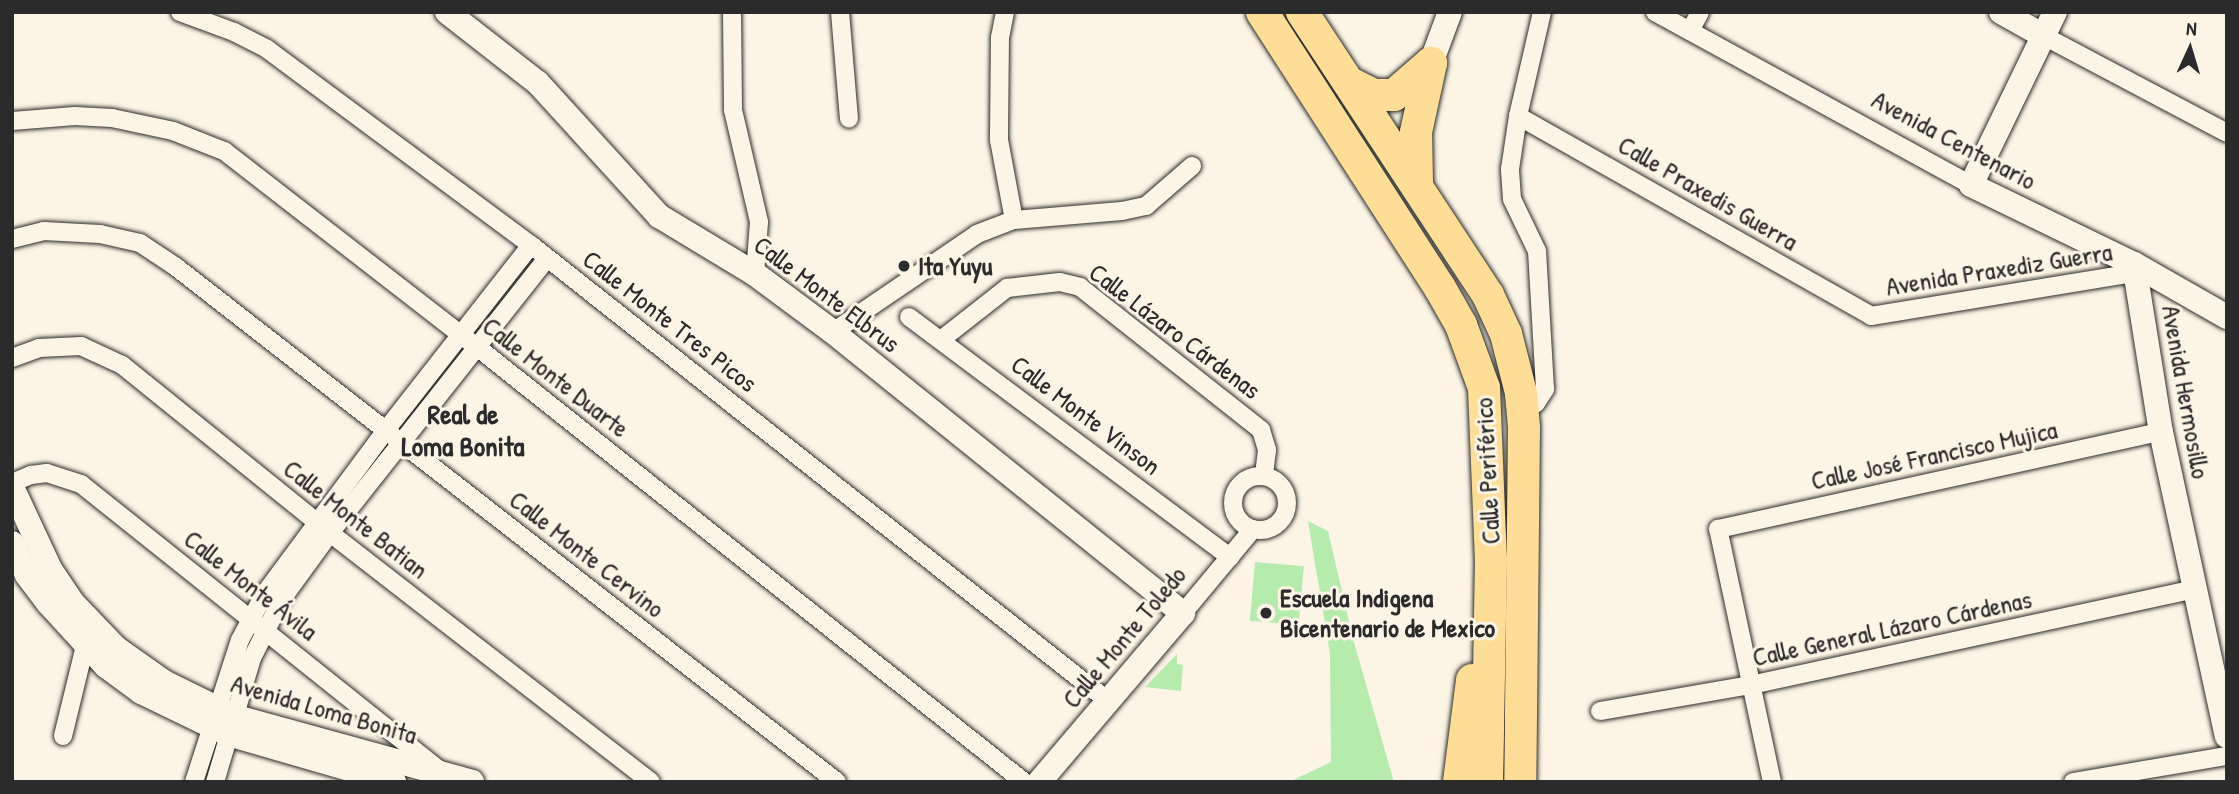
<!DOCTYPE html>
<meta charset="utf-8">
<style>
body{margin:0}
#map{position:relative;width:2239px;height:794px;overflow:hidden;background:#fcf5e5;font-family:"Patrick Hand",sans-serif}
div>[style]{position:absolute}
.green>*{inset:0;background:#b5ebad;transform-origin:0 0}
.roads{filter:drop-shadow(0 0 2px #2b2b2b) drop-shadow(0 0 2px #2b2b2b)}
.street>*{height:18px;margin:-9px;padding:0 9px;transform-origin:9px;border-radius:9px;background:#fcf5e5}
.street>.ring{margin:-9px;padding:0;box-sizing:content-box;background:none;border:18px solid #fcf5e5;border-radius:50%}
.secondary>*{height:24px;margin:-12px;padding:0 12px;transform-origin:12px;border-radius:12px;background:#fcf5e5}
.highway>*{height:32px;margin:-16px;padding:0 16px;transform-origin:16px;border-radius:16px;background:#fedd96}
.dots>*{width:19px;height:19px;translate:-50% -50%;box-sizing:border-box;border:4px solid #fcf5e5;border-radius:50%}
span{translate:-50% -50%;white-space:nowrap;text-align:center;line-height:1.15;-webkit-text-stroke:6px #fcf5e5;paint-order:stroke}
.street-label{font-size:26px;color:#2b2b2b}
.poi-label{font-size:26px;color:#2b2b2b;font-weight:700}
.left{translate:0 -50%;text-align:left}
.neighbourhood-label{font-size:28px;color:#2b2b2b;font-weight:700}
.frame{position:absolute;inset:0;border:14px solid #2b2b2b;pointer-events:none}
.north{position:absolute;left:2155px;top:14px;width:70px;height:70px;-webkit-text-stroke:5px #fcf5e5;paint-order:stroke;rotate:4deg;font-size:19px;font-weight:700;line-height:28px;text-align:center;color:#2b2b2b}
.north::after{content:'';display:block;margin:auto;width:24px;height:32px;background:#2b2b2b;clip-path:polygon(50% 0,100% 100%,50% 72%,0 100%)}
</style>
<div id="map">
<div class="green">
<div style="clip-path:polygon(1308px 521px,1328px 531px,1353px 639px,1394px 782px,1289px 782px,1331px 762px,1330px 654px)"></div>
<div style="left:1255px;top:562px;width:49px;height:59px;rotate:5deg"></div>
<div style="clip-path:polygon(1177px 654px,1177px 664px,1183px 665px,1181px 691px,1145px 687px)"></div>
</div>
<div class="roads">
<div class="street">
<div style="left:180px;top:12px;width:58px;rotate:20.3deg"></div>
<div style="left:234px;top:32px;width:37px;rotate:27deg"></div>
<div style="left:267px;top:49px;width:329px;rotate:36.6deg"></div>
<div style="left:531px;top:245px;width:735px;rotate:38.32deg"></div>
<div style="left:732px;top:12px;width:98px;rotate:89.4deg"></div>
<div style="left:733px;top:110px;width:115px;rotate:76.9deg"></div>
<div style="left:759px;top:222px;width:52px;rotate:94.4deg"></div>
<div style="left:840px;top:12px;width:107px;rotate:85.2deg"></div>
<div style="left:1005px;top:12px;width:25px;rotate:101deg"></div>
<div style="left:1000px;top:37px;width:103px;rotate:90.6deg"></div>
<div style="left:999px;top:140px;width:81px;rotate:79.4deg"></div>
<div style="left:1655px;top:12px;width:360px;rotate:28.7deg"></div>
<div style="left:1690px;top:31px;width:21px;rotate:-62deg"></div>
<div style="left:2042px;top:35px;width:209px;rotate:27.9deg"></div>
<div style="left:1518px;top:116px;width:406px;rotate:29.5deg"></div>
<div style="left:1871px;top:316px;width:267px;rotate:-9.3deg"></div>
<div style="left:12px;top:121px;width:63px;rotate:-4.5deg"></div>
<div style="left:75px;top:116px;width:37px;rotate:3deg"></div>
<div style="left:112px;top:118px;width:62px;rotate:12deg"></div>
<div style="left:173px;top:131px;width:55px;rotate:21.4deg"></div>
<div style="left:224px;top:151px;width:320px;rotate:37.8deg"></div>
<div style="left:477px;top:347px;width:699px;rotate:38.49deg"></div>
<div style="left:12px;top:239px;width:33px;rotate:-14deg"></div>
<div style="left:44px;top:231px;width:56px;rotate:3.1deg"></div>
<div style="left:100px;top:234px;width:41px;rotate:12.7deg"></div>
<div style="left:140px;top:243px;width:43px;rotate:33.7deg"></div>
<div style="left:176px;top:267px;width:838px;rotate:37.92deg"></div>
<div style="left:909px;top:317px;width:401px;rotate:36.8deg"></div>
<div style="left:833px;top:332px;width:174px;rotate:-34.2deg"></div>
<div style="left:977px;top:234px;width:40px;rotate:-21deg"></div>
<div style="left:1014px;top:220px;width:108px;rotate:-4.8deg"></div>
<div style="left:1122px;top:211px;width:25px;rotate:-12deg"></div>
<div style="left:1146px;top:206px;width:61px;rotate:-41deg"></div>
<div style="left:942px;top:339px;width:83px;rotate:-38.1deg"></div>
<div style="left:1007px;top:288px;width:53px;rotate:-6.5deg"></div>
<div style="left:1060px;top:282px;width:21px;rotate:14deg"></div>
<div style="left:1080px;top:287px;width:231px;rotate:38.3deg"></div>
<div style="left:1261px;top:430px;width:21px;rotate:73deg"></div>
<div style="left:1267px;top:450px;width:26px;rotate:97deg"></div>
<div style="left:12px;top:358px;width:29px;rotate:-20deg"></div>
<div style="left:39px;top:348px;width:42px;rotate:-2.7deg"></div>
<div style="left:81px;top:346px;width:45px;rotate:24.9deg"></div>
<div style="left:122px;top:365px;width:267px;rotate:38.9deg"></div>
<div style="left:330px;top:533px;width:406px;rotate:37.8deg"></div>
<div style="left:1523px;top:412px;width:16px;rotate:-35deg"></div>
<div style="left:1536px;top:403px;width:17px;rotate:-57deg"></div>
<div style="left:1545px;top:389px;width:138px;rotate:-93.3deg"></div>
<div style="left:1537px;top:251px;width:58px;rotate:-115.7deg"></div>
<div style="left:1512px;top:199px;width:30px;rotate:-94deg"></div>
<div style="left:1510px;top:169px;width:54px;rotate:-81.4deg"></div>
<div style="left:1518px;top:116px;width:107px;rotate:-77deg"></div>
<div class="ring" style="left:1233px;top:476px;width:36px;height:36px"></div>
<div style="left:12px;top:483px;width:21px;rotate:-23deg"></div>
<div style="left:31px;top:475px;width:16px;rotate:-7deg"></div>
<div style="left:47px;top:473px;width:36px;rotate:18deg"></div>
<div style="left:81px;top:484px;width:458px;rotate:38.6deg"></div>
<div style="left:1183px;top:613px;width:109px;rotate:-50.2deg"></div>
<div style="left:1600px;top:711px;width:153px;rotate:-9.8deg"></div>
<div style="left:1751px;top:685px;width:453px;rotate:-12.2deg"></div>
<div style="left:63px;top:736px;width:93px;rotate:-76.3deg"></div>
<div style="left:194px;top:782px;width:149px;rotate:-72.1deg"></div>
<div style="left:240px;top:640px;width:53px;rotate:-62deg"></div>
<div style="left:265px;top:593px;width:203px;rotate:-53.4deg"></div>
<div style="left:386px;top:430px;width:235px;rotate:-51.9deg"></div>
<div style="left:215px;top:782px;width:129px;rotate:-73.4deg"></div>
<div style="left:252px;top:658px;width:66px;rotate:-63deg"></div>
<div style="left:282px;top:599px;width:82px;rotate:-54deg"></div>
<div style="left:330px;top:533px;width:350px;rotate:-51.7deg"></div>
<div style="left:1772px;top:782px;width:259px;rotate:-102deg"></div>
<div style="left:1718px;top:529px;width:453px;rotate:-12.4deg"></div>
<div style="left:2073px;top:782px;width:156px;rotate:-9.6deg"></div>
</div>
<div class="secondary">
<div style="left:447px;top:12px;width:115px;rotate:38deg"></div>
<div style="left:538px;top:83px;width:180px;rotate:47.7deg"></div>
<div style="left:659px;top:216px;width:112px;rotate:31.1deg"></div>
<div style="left:755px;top:274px;width:97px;rotate:36.6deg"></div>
<div style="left:833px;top:332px;width:449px;rotate:38.8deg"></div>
<div style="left:1183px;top:613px;width:222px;rotate:130.4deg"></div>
<div style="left:2001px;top:12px;width:47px;rotate:29.3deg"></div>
<div style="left:2055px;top:12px;width:192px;rotate:115.9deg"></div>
<div style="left:1971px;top:185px;width:181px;rotate:25.9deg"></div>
<div style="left:2134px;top:264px;width:107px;rotate:29.7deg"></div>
<div style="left:1431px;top:63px;width:54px;rotate:-69.6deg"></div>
<div style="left:2134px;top:264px;width:170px;rotate:80.9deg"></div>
<div style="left:2161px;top:432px;width:311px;rotate:77.8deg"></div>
<div style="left:12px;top:487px;width:90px;rotate:65.1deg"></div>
<div style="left:50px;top:569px;width:40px;rotate:56deg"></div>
<div style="left:72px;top:602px;width:64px;rotate:46.3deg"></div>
<div style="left:116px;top:648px;width:59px;rotate:35.3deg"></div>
<div style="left:164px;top:682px;width:77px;rotate:26.2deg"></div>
<div style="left:233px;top:716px;width:248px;rotate:15.4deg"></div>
<div style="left:12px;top:543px;width:35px;rotate:65deg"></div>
<div style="left:27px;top:575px;width:35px;rotate:53deg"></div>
<div style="left:48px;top:603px;width:86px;rotate:47.4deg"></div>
<div style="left:106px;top:666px;width:44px;rotate:36.6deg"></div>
<div style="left:141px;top:692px;width:97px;rotate:25.8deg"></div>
<div style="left:228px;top:734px;width:173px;rotate:16.1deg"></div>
</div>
<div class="highway">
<div style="left:1262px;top:12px;width:328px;rotate:57.2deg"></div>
<div style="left:1440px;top:288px;width:43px;rotate:60.4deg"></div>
<div style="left:1461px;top:325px;width:67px;rotate:69.9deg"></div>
<div style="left:1484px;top:388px;width:171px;rotate:87.7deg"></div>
<div style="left:1491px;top:559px;width:223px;rotate:91deg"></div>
<div style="left:1302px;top:12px;width:339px;rotate:56.7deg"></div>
<div style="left:1488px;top:295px;width:43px;rotate:65.2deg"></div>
<div style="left:1506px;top:334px;width:61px;rotate:75.7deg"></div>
<div style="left:1521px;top:393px;width:35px;rotate:85deg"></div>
<div style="left:1524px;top:428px;width:354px;rotate:90.6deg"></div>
<div style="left:1352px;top:84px;width:25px;rotate:27deg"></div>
<div style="left:1374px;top:95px;width:20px"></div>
<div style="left:1394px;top:95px;width:49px;rotate:-40.9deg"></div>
<div style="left:1417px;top:182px;width:50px;rotate:-91.1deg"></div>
<div style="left:1416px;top:132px;width:71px;rotate:-77.7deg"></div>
<div style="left:1459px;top:782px;width:103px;rotate:-82.7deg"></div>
</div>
</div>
<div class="dots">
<div style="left:904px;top:266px;background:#2b2b2b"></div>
<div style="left:1266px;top:613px;background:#2b2b2b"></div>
</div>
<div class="street-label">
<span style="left:1954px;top:140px;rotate:28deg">Avenida Centenario</span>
<span style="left:1708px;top:193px;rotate:30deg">Calle Praxedis Guerra</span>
<span style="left:1999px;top:269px;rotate:-9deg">Avenida Praxediz Guerra</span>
<span style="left:827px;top:294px;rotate:37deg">Calle Monte Elbrus</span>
<span style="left:670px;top:321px;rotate:38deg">Calle Monte Tres Picos</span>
<span style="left:1175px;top:331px;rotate:37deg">Calle Lázaro Cárdenas</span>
<span style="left:556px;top:377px;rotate:38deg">Calle Monte Duarte</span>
<span style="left:2186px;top:392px;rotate:80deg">Avenida Hermosillo</span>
<span style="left:1086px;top:415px;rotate:37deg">Calle Monte Vinson</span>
<span style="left:1934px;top:455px;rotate:-12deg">Calle José Francisco Mujica</span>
<span style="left:1487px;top:471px;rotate:-93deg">Calle Periférico</span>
<span style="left:356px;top:519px;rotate:38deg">Calle Monte Batian</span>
<span style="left:587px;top:554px;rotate:38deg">Calle Monte Cervino</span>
<span style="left:251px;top:585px;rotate:38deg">Calle Monte Ávila</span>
<span style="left:1892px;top:628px;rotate:-12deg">Calle General Lázaro Cárdenas</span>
<span style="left:1124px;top:637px;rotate:-50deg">Calle Monte Toledo</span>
<span style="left:324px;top:709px;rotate:16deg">Avenida Loma Bonita</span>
</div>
<div class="poi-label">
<span class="left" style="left:918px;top:266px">Ita Yuyu</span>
<span class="left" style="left:1280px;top:613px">Escuela Indigena<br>Bicentenario de Mexico</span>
</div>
<div class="neighbourhood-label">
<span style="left:463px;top:430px">Real de<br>Loma Bonita</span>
</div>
<div class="frame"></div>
<div class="north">N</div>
</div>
